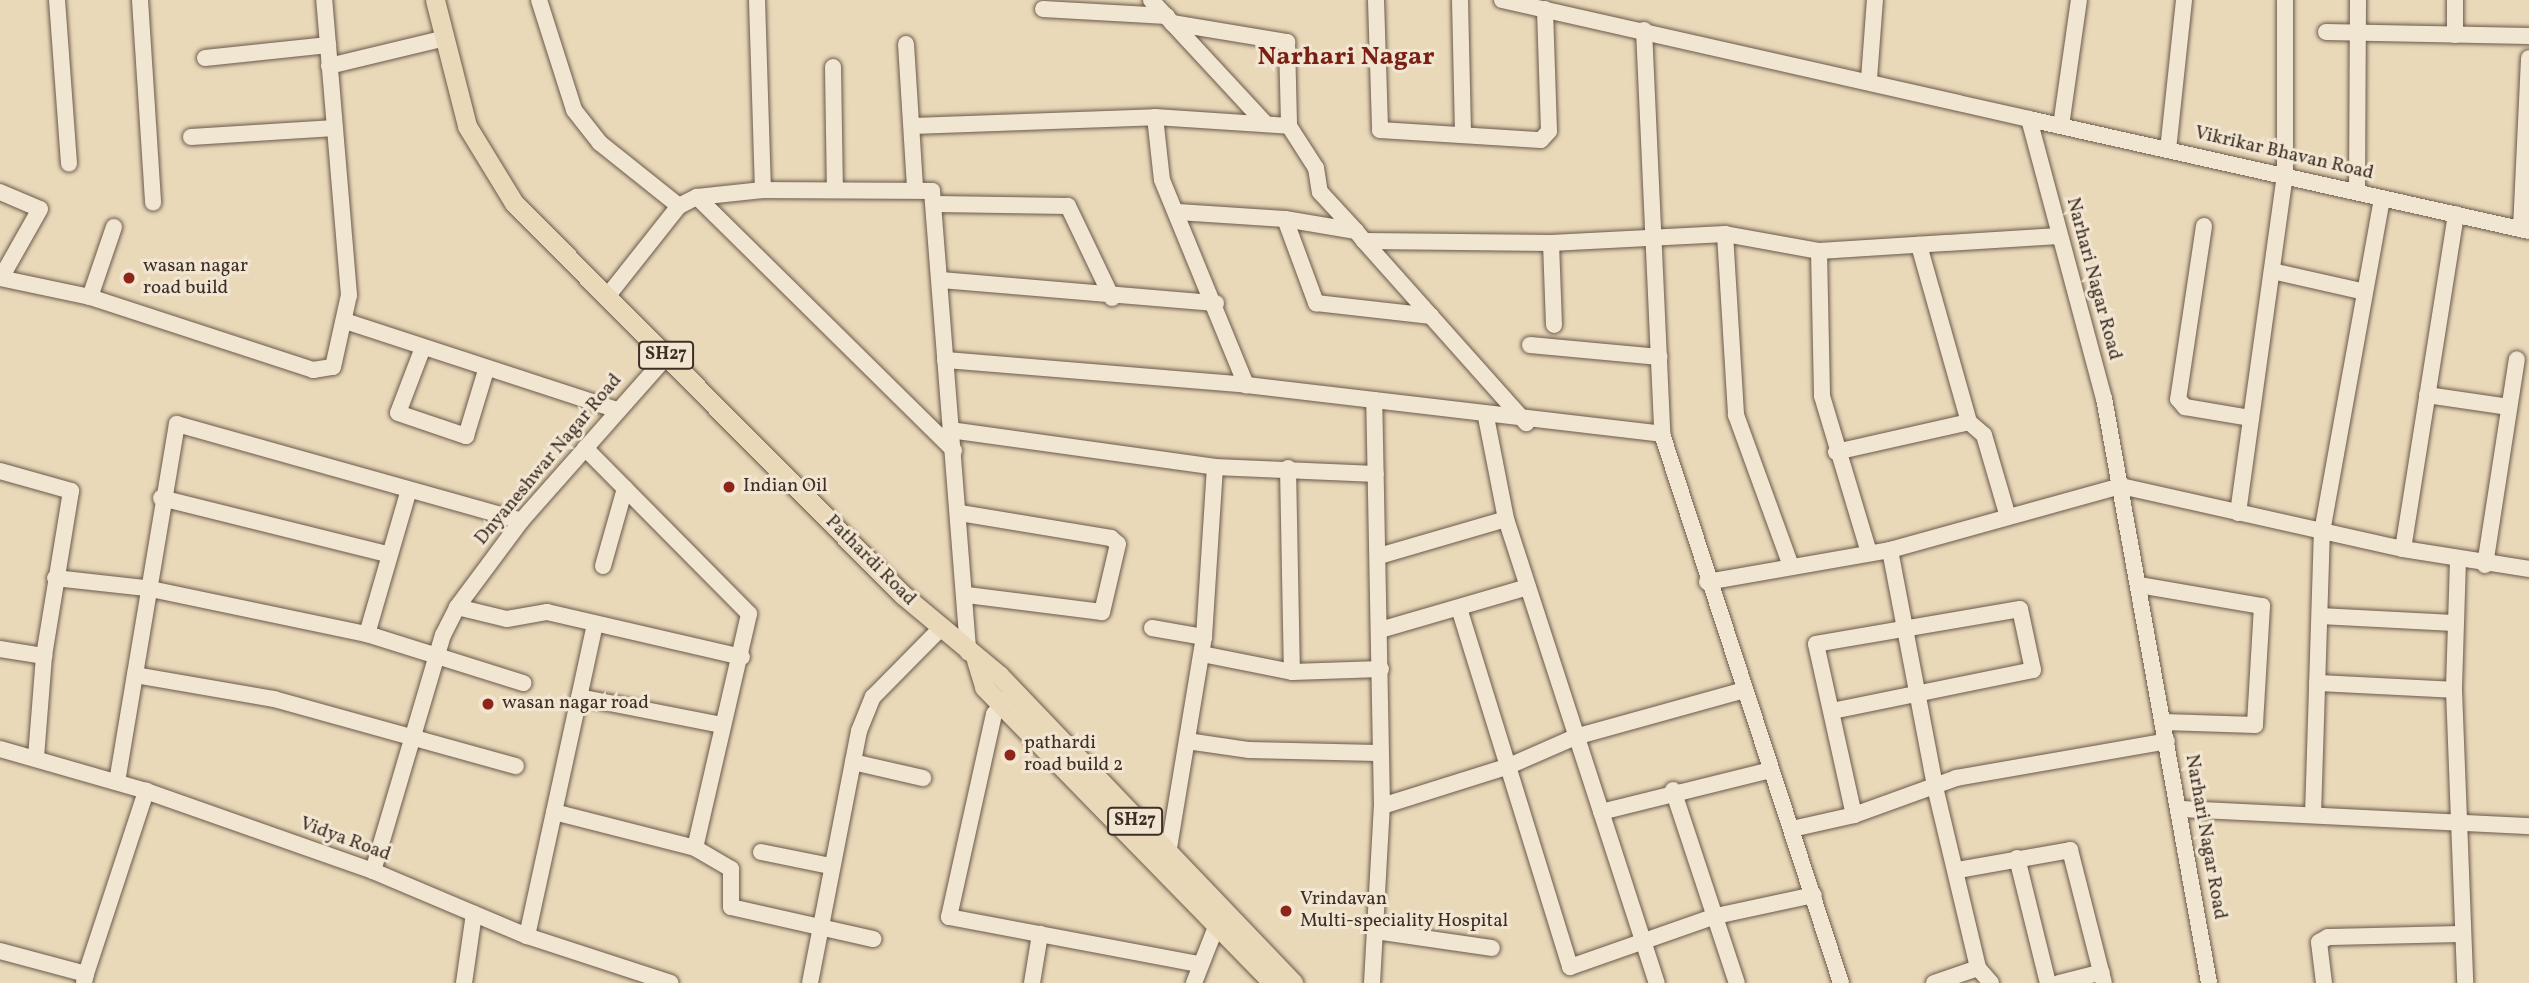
<!DOCTYPE html>
<style>
body{margin:0}
#map{position:relative;width:2529px;height:983px;overflow:hidden;background:#ead9b9;font-family:Vollkorn,serif}
div>[style]{position:absolute}
.roads{filter:drop-shadow(0 0 2px #6a594b) drop-shadow(0 0 2px #6a594b)}
.minor>*{height:16px;margin:-8px;padding:0 8px;transform-origin:8px;border-radius:8px;background:#f1e6d2}
.major>*{height:19px;margin:-9.5px;padding:0 9.5px;transform-origin:9.5px;border-radius:9.5px;background:#ead9b9}
.dots>*{width:19px;height:19px;translate:-50% -50%;box-sizing:border-box;border:4px solid #f1e6d2;border-radius:50%}
span{translate:-50% -50%;white-space:nowrap;text-align:center;line-height:1.15;-webkit-text-stroke:6px #f1e6d2;paint-order:stroke}
.shield-label span{padding:2px 5px;background:#f1e6d2;border:2px solid;border-radius:5px;-webkit-text-stroke-width:0}
.shield-label{font-size:18px;color:#3f2e26;font-weight:700}
.street-label{font-size:19px;color:#3f2e26}
.poi-label{font-size:19px;color:#3f2e26}
.left{translate:0 -50%;text-align:left}
.district-label{font-size:26px;color:#7a1f14;font-weight:700}
</style>
<div id="map">
<div class="roads">
<div class="minor">
<div style="left:57px;top:0;width:164px;rotate:85.8deg"></div>
<div style="left:140px;top:0;width:203px;rotate:86.3deg"></div>
<div style="left:539px;top:0;width:115px;rotate:72.3deg"></div>
<div style="left:574px;top:110px;width:42px;rotate:51.8deg"></div>
<div style="left:600px;top:143px;width:101px;rotate:38.6deg"></div>
<div style="left:757px;top:0;width:190px;rotate:88.2deg"></div>
<div style="left:1151px;top:0;width:169px;rotate:47.2deg"></div>
<div style="left:1376px;top:0;width:130px;rotate:88.2deg"></div>
<div style="left:1380px;top:130px;width:161px;rotate:3.6deg"></div>
<div style="left:1541px;top:140px;width:12px;rotate:-48deg"></div>
<div style="left:1549px;top:131px;width:122px;rotate:-91.9deg"></div>
<div style="left:1460px;top:0;width:130px;rotate:88.7deg"></div>
<div style="left:1502px;top:0;width:540px;rotate:12.72deg"></div>
<div style="left:2029px;top:119px;width:289px;rotate:75deg"></div>
<div style="left:2104px;top:398px;width:594px;rotate:79.82deg"></div>
<div style="left:2455px;top:0;width:35px;rotate:90deg"></div>
<div style="left:1043px;top:9px;width:124px;rotate:3.2deg"></div>
<div style="left:1172px;top:23px;width:117px;rotate:9.4deg"></div>
<div style="left:1287px;top:42px;width:84px;rotate:88.6deg"></div>
<div style="left:1289px;top:126px;width:50px;rotate:57.3deg"></div>
<div style="left:1316px;top:168px;width:24px;rotate:81deg"></div>
<div style="left:1320px;top:192px;width:53px;rotate:47.3deg"></div>
<div style="left:1644px;top:30px;width:404px;rotate:87.4deg"></div>
<div style="left:1662px;top:434px;width:577px;rotate:71.94deg"></div>
<div style="left:2326px;top:32px;width:203px;rotate:1.1deg"></div>
<div style="left:906px;top:44px;width:144px;rotate:86.4deg"></div>
<div style="left:205px;top:58px;width:124px;rotate:-6deg"></div>
<div style="left:329px;top:66px;width:120px;rotate:-13.5deg"></div>
<div style="left:833px;top:67px;width:122px;rotate:89.1deg"></div>
<div style="left:1869px;top:79px;width:79px;rotate:-85.7deg"></div>
<div style="left:1155px;top:117px;width:63px;rotate:83.7deg"></div>
<div style="left:1162px;top:180px;width:222px;rotate:67.7deg"></div>
<div style="left:2029px;top:119px;width:512px;rotate:12.63deg"></div>
<div style="left:913px;top:126px;width:242px;rotate:-2.1deg"></div>
<div style="left:1155px;top:117px;width:134px;rotate:3.8deg"></div>
<div style="left:2061px;top:126px;width:127px;rotate:-81.9deg"></div>
<div style="left:191px;top:137px;width:144px;rotate:-3.6deg"></div>
<div style="left:2168px;top:150px;width:151px;rotate:-83.9deg"></div>
<div style="left:0;top:192px;width:43px;rotate:23deg"></div>
<div style="left:40px;top:209px;width:79px;rotate:119.5deg"></div>
<div style="left:2357px;top:192px;width:192px;rotate:-89.7deg"></div>
<div style="left:697px;top:197px;width:361px;rotate:44.6deg"></div>
<div style="left:936px;top:204px;width:132px;rotate:0.9deg"></div>
<div style="left:1068px;top:206px;width:102px;rotate:64.4deg"></div>
<div style="left:1178px;top:212px;width:107px;rotate:3.7deg"></div>
<div style="left:1285px;top:219px;width:72px;rotate:9.6deg"></div>
<div style="left:1356px;top:231px;width:13px;rotate:51deg"></div>
<div style="left:1364px;top:241px;width:187px;rotate:0.6deg"></div>
<div style="left:1551px;top:243px;width:174px;rotate:-3deg"></div>
<div style="left:1725px;top:234px;width:96px;rotate:10.3deg"></div>
<div style="left:1819px;top:251px;width:240px;rotate:-3.6deg"></div>
<div style="left:1285px;top:219px;width:90px;rotate:69.7deg"></div>
<div style="left:1316px;top:303px;width:116px;rotate:6.4deg"></div>
<div style="left:2204px;top:226px;width:175px;rotate:98.5deg"></div>
<div style="left:2178px;top:399px;width:11px;rotate:49deg"></div>
<div style="left:2185px;top:407px;width:67px;rotate:9.5deg"></div>
<div style="left:2521px;top:229px;width:171px;rotate:-87.3deg"></div>
<div style="left:1725px;top:234px;width:181px;rotate:86.5deg"></div>
<div style="left:1736px;top:415px;width:161px;rotate:70deg"></div>
<div style="left:1364px;top:241px;width:244px;rotate:48.3deg"></div>
<div style="left:1551px;top:243px;width:82px;rotate:87.9deg"></div>
<div style="left:1819px;top:251px;width:145px;rotate:88.8deg"></div>
<div style="left:1822px;top:396px;width:164px;rotate:73.3deg"></div>
<div style="left:2272px;top:271px;width:95px;rotate:12.7deg"></div>
<div style="left:0;top:278px;width:92px;rotate:11.9deg"></div>
<div style="left:90px;top:297px;width:235px;rotate:18.1deg"></div>
<div style="left:313px;top:370px;width:20px;rotate:-9deg"></div>
<div style="left:333px;top:367px;width:74px;rotate:-77.5deg"></div>
<div style="left:349px;top:295px;width:296px;rotate:-94.8deg"></div>
<div style="left:940px;top:280px;width:277px;rotate:4.8deg"></div>
<div style="left:90px;top:297px;width:74px;rotate:-71.1deg"></div>
<div style="left:606px;top:298px;width:117px;rotate:-51.6deg"></div>
<div style="left:679px;top:206px;width:20px;rotate:-27deg"></div>
<div style="left:697px;top:197px;width:66px;rotate:-6.1deg"></div>
<div style="left:763px;top:190px;width:169px;rotate:0.3deg"></div>
<div style="left:932px;top:191px;width:463px;rotate:85.5deg"></div>
<div style="left:348px;top:322px;width:284px;rotate:18.1deg"></div>
<div style="left:1530px;top:345px;width:130px;rotate:5.3deg"></div>
<div style="left:422px;top:350px;width:67px;rotate:110.9deg"></div>
<div style="left:398px;top:413px;width:72px;rotate:18.7deg"></div>
<div style="left:466px;top:436px;width:69px;rotate:-73.1deg"></div>
<div style="left:945px;top:360px;width:302px;rotate:4.7deg"></div>
<div style="left:1246px;top:385px;width:419px;rotate:6.7deg"></div>
<div style="left:2427px;top:395px;width:83px;rotate:8.3deg"></div>
<div style="left:1486px;top:417px;width:104px;rotate:78.9deg"></div>
<div style="left:1506px;top:519px;width:488px;rotate:72deg"></div>
<div style="left:1969px;top:422px;width:20px;rotate:41deg"></div>
<div style="left:1984px;top:435px;width:85px;rotate:73.7deg"></div>
<div style="left:950px;top:430px;width:268px;rotate:7.9deg"></div>
<div style="left:1215px;top:467px;width:161px;rotate:2.5deg"></div>
<div style="left:585px;top:448px;width:233px;rotate:45.3deg"></div>
<div style="left:749px;top:614px;width:240px;rotate:103deg"></div>
<div style="left:1836px;top:452px;width:136px;rotate:-12.7deg"></div>
<div style="left:1969px;top:422px;width:184px;rotate:-105.8deg"></div>
<div style="left:1288px;top:468px;width:204px;rotate:88.9deg"></div>
<div style="left:0;top:471px;width:74px;rotate:15.7deg"></div>
<div style="left:71px;top:491px;width:167px;rotate:99.3deg"></div>
<div style="left:44px;top:656px;width:102px;rotate:94.5deg"></div>
<div style="left:161px;top:498px;width:233px;rotate:13.9deg"></div>
<div style="left:960px;top:513px;width:153px;rotate:9.4deg"></div>
<div style="left:1111px;top:538px;width:9px;rotate:41deg"></div>
<div style="left:1118px;top:544px;width:70px;rotate:103.2deg"></div>
<div style="left:1102px;top:612px;width:136px;rotate:-172.8deg"></div>
<div style="left:2238px;top:513px;width:340px;rotate:-82.1deg"></div>
<div style="left:2285px;top:176px;width:176px;rotate:-90deg"></div>
<div style="left:2403px;top:549px;width:339px;rotate:-81deg"></div>
<div style="left:1890px;top:550px;width:241px;rotate:79.2deg"></div>
<div style="left:1935px;top:787px;width:186px;rotate:76.6deg"></div>
<div style="left:1978px;top:968px;width:20px;rotate:49deg"></div>
<div style="left:1379px;top:556px;width:132px;rotate:-16.2deg"></div>
<div style="left:2458px;top:560px;width:130px;rotate:91.8deg"></div>
<div style="left:2454px;top:690px;width:293px;rotate:87.8deg"></div>
<div style="left:2485px;top:565px;width:208px;rotate:-81.2deg"></div>
<div style="left:603px;top:566px;width:81px;rotate:-74.2deg"></div>
<div style="left:55px;top:578px;width:92px;rotate:6.3deg"></div>
<div style="left:146px;top:588px;width:226px;rotate:11.8deg"></div>
<div style="left:367px;top:634px;width:164px;rotate:17.4deg"></div>
<div style="left:1707px;top:582px;width:186px;rotate:-9.9deg"></div>
<div style="left:1890px;top:550px;width:240px;rotate:-15.5deg"></div>
<div style="left:2121px;top:486px;width:289px;rotate:12.6deg"></div>
<div style="left:2403px;top:549px;width:128px;rotate:9deg"></div>
<div style="left:2139px;top:585px;width:125px;rotate:9.7deg"></div>
<div style="left:2262px;top:606px;width:119px;rotate:93.4deg"></div>
<div style="left:2255px;top:725px;width:91px;rotate:-178.1deg"></div>
<div style="left:457px;top:607px;width:51px;rotate:13.5deg"></div>
<div style="left:507px;top:619px;width:41px;rotate:-9.9deg"></div>
<div style="left:547px;top:612px;width:200px;rotate:13deg"></div>
<div style="left:1459px;top:608px;width:376px;rotate:72.8deg"></div>
<div style="left:1570px;top:967px;width:155px;rotate:-19.3deg"></div>
<div style="left:1716px;top:916px;width:100px;rotate:-12.1deg"></div>
<div style="left:2320px;top:616px;width:134px;rotate:3deg"></div>
<div style="left:1152px;top:628px;width:53px;rotate:9.8deg"></div>
<div style="left:1380px;top:630px;width:154px;rotate:-16.2deg"></div>
<div style="left:367px;top:634px;width:147px;rotate:-73.8deg"></div>
<div style="left:0;top:649px;width:45px;rotate:9deg"></div>
<div style="left:1202px;top:654px;width:92px;rotate:11.3deg"></div>
<div style="left:1292px;top:672px;width:89px;rotate:-1.9deg"></div>
<div style="left:135px;top:675px;width:141px;rotate:9.8deg"></div>
<div style="left:274px;top:699px;width:251px;rotate:15.5deg"></div>
<div style="left:2317px;top:683px;width:137px;rotate:2.9deg"></div>
<div style="left:579px;top:697px;width:146px;rotate:11.1deg"></div>
<div style="left:1009px;top:697px;width:23px;rotate:131deg"></div>
<div style="left:994px;top:714px;width:208px;rotate:102.5deg"></div>
<div style="left:949px;top:917px;width:253px;rotate:10.7deg"></div>
<div style="left:1832px;top:711px;width:205px;rotate:-11.5deg"></div>
<div style="left:2033px;top:670px;width:62px;rotate:-102deg"></div>
<div style="left:2020px;top:609px;width:207px;rotate:170.3deg"></div>
<div style="left:1816px;top:644px;width:175px;rotate:77.5deg"></div>
<div style="left:1187px;top:741px;width:63px;rotate:8.3deg"></div>
<div style="left:1249px;top:750px;width:128px;rotate:1.3deg"></div>
<div style="left:0;top:749px;width:152px;rotate:16deg"></div>
<div style="left:146px;top:791px;width:241px;rotate:19.4deg"></div>
<div style="left:373px;top:871px;width:167px;rotate:22.9deg"></div>
<div style="left:527px;top:936px;width:151px;rotate:18.1deg"></div>
<div style="left:853px;top:762px;width:72px;rotate:12.9deg"></div>
<div style="left:117px;top:782px;width:363px;rotate:-80.5deg"></div>
<div style="left:177px;top:424px;width:357px;rotate:15.7deg"></div>
<div style="left:1673px;top:790px;width:203px;rotate:71.7deg"></div>
<div style="left:1382px;top:806px;width:133px;rotate:-17.5deg"></div>
<div style="left:1509px;top:766px;width:72px;rotate:-23.7deg"></div>
<div style="left:1575px;top:737px;width:175px;rotate:-15.5deg"></div>
<div style="left:2179px;top:809px;width:350px;rotate:2.8deg"></div>
<div style="left:554px;top:812px;width:146px;rotate:14.3deg"></div>
<div style="left:695px;top:848px;width:42px;rotate:30.3deg"></div>
<div style="left:731px;top:869px;width:38px;rotate:90deg"></div>
<div style="left:731px;top:907px;width:146px;rotate:12.7deg"></div>
<div style="left:1601px;top:812px;width:175px;rotate:-13.9deg"></div>
<div style="left:2313px;top:815px;width:283px;rotate:-88.2deg"></div>
<div style="left:2322px;top:532px;width:339px;rotate:-79.8deg"></div>
<div style="left:1792px;top:829px;width:64px;rotate:-12.7deg"></div>
<div style="left:1854px;top:815px;width:109px;rotate:-19.9deg"></div>
<div style="left:1956px;top:778px;width:214px;rotate:-9.9deg"></div>
<div style="left:761px;top:852px;width:70px;rotate:11.5deg"></div>
<div style="left:2017px;top:858px;width:129px;rotate:76.1deg"></div>
<div style="left:1167px;top:860px;width:226px;rotate:-80.6deg"></div>
<div style="left:1204px;top:637px;width:170px;rotate:-86.3deg"></div>
<div style="left:1958px;top:870px;width:114px;rotate:-10.1deg"></div>
<div style="left:2070px;top:850px;width:137px;rotate:75.7deg"></div>
<div style="left:373px;top:871px;width:246px;rotate:-73.5deg"></div>
<div style="left:443px;top:635px;width:31px;rotate:-63deg"></div>
<div style="left:457px;top:607px;width:107px;rotate:-53.3deg"></div>
<div style="left:521px;top:521px;width:220px;rotate:-48.5deg"></div>
<div style="left:1375px;top:931px;width:118px;rotate:8.3deg"></div>
<div style="left:527px;top:936px;width:319px;rotate:-77.7deg"></div>
<div style="left:0;top:951px;width:89px;rotate:15deg"></div>
<div style="left:86px;top:974px;width:9px;rotate:103deg"></div>
<div style="left:86px;top:974px;width:193px;rotate:-71.8deg"></div>
<div style="left:464px;top:983px;width:70px;rotate:-81.8deg"></div>
<div style="left:810px;top:983px;width:257px;rotate:-79deg"></div>
<div style="left:859px;top:731px;width:37px;rotate:-68deg"></div>
<div style="left:873px;top:697px;width:95px;rotate:-45.4deg"></div>
<div style="left:1032px;top:983px;width:50px;rotate:-80.7deg"></div>
<div style="left:1194px;top:983px;width:74px;rotate:-68.6deg"></div>
<div style="left:1372px;top:983px;width:177px;rotate:-86.8deg"></div>
<div style="left:1382px;top:806px;width:406px;rotate:-91.1deg"></div>
<div style="left:1934px;top:983px;width:46px;rotate:-18.8deg"></div>
<div style="left:2059px;top:983px;width:44px;rotate:-14.3deg"></div>
<div style="left:2324px;top:983px;width:41px;rotate:-97deg"></div>
<div style="left:2319px;top:942px;width:10px;rotate:-29deg"></div>
<div style="left:2328px;top:937px;width:134px;rotate:-1.3deg"></div>
</div>
<div class="major">
<div style="left:435px;top:0;width:130px;rotate:75.7deg"></div>
<div style="left:467px;top:126px;width:90px;rotate:58.6deg"></div>
<div style="left:514px;top:203px;width:552px;rotate:45.22deg"></div>
<div style="left:903px;top:595px;width:125px;rotate:39.8deg"></div>
<div style="left:999px;top:675px;width:426px;rotate:46.3deg"></div>
<div style="left:976px;top:660px;width:28px;rotate:73deg"></div>
<div style="left:984px;top:687px;width:414px;rotate:45.7deg"></div>
</div>
</div>
<div class="dots">
<div style="left:129px;top:278px;background:#8f2418"></div>
<div style="left:729px;top:487px;background:#8f2418"></div>
<div style="left:488px;top:704px;background:#8f2418"></div>
<div style="left:1010px;top:755px;background:#8f2418"></div>
<div style="left:1286px;top:911px;background:#8f2418"></div>
</div>
<div class="shield-label">
<span style="left:666px;top:355px">SH27</span>
<span style="left:1135px;top:821px">SH27</span>
</div>
<div class="street-label">
<span style="left:2284px;top:154px;rotate:13deg">Vikrikar Bhavan Road</span>
<span style="left:2093px;top:279px;rotate:75deg">Narhari Nagar Road</span>
<span style="left:549px;top:460px;rotate:-50deg">Dnyaneshwar Nagar Road</span>
<span style="left:870px;top:561px;rotate:45deg">Pathardi Road</span>
<span style="left:2205px;top:837px;rotate:80deg">Narhari Nagar Road</span>
<span style="left:345px;top:840px;rotate:20deg">Vidya Road</span>
</div>
<div class="poi-label">
<span class="left" style="left:143px;top:278px">wasan nagar<br>road build</span>
<span class="left" style="left:743px;top:487px">Indian Oil</span>
<span class="left" style="left:502px;top:704px">wasan nagar road</span>
<span class="left" style="left:1024px;top:755px">pathardi<br>road build 2</span>
<span class="left" style="left:1300px;top:911px">Vrindavan<br>Multi-speciality Hospital</span>
</div>
<div class="district-label">
<span style="left:1346px;top:58px">Narhari Nagar</span>
</div>
</div>
